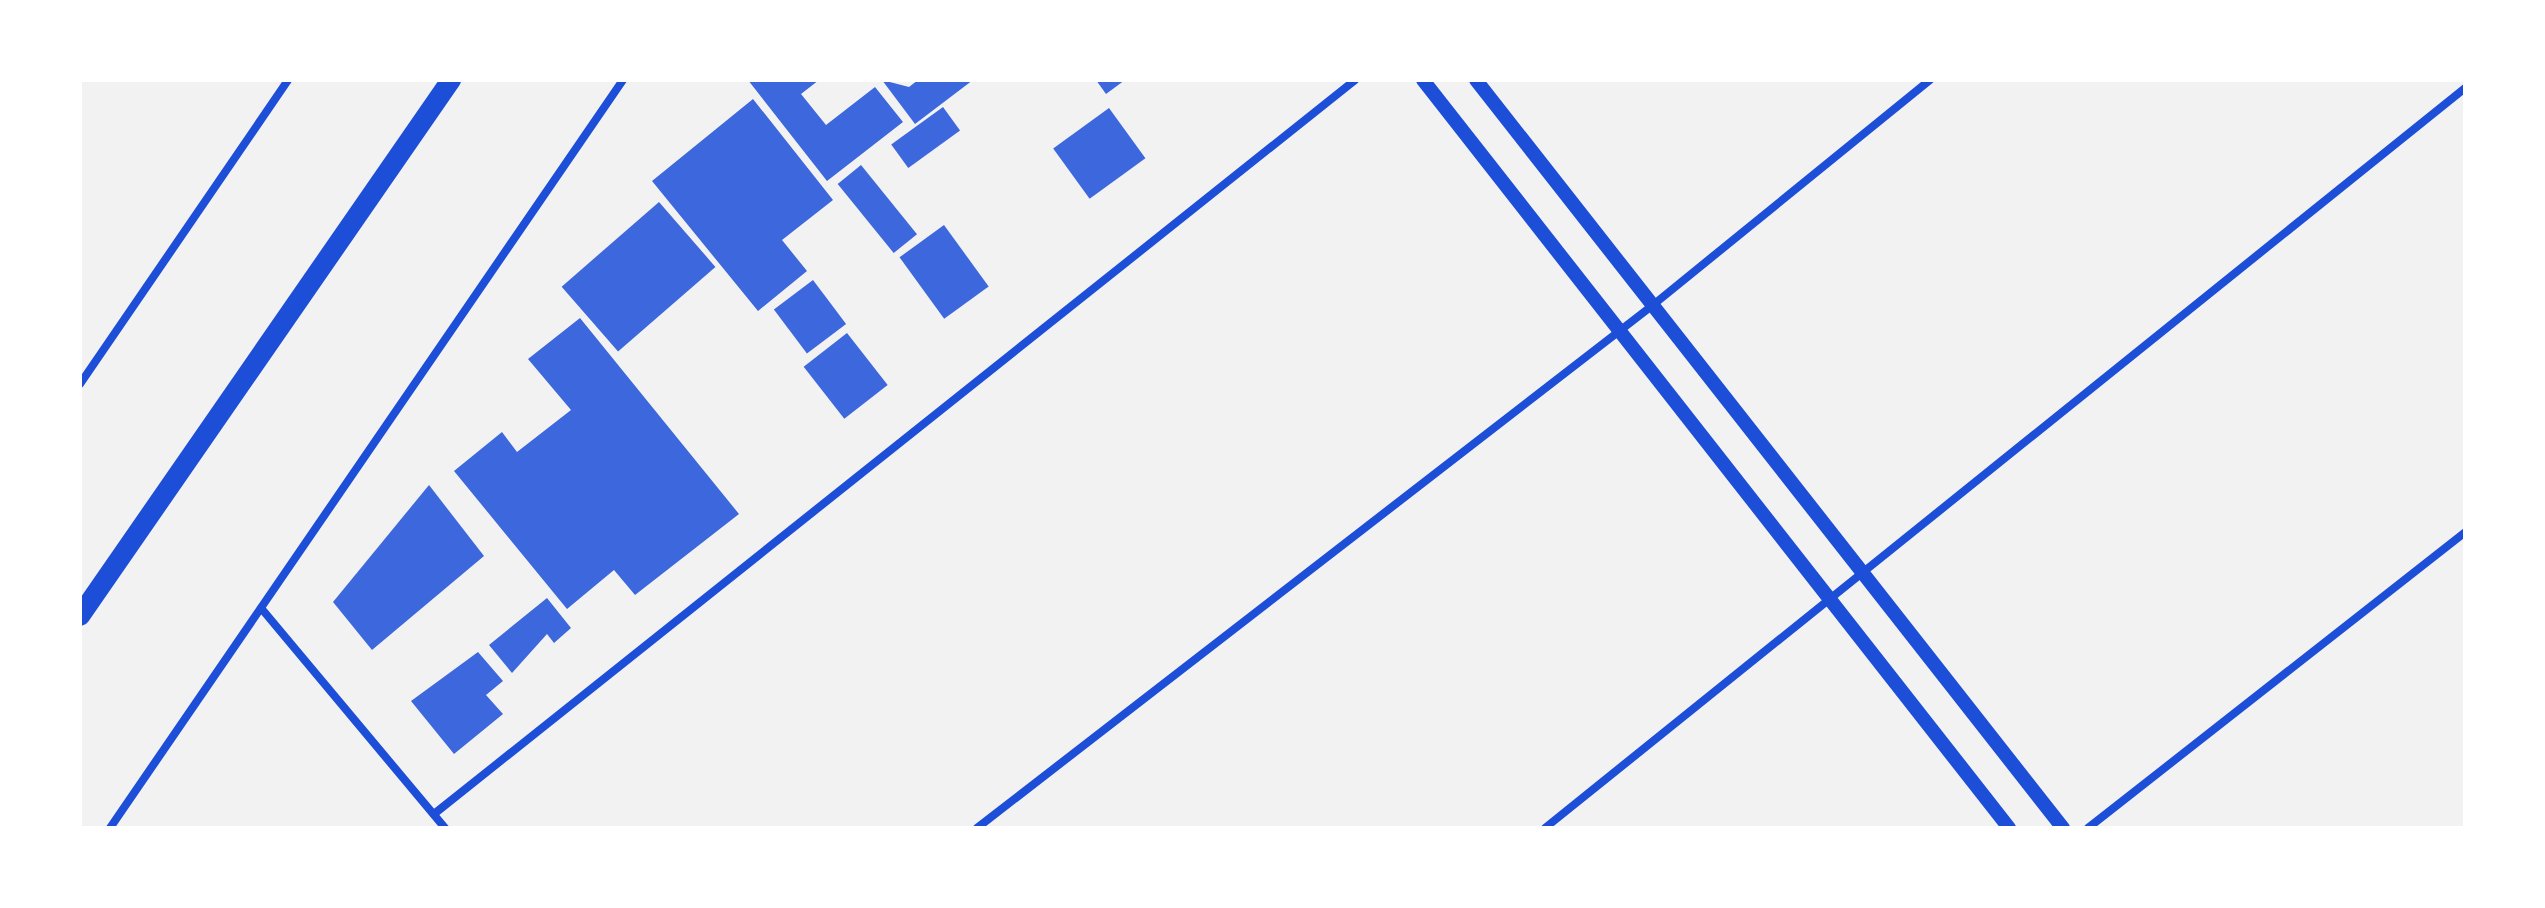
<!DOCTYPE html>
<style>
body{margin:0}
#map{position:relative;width:2545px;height:908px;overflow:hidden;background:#f2f2f2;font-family:Cabin,sans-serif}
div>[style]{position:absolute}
.building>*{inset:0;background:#3d67dc;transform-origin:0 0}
.minor>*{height:8px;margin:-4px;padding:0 4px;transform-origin:4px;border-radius:4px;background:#1d4ed8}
.tertiary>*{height:14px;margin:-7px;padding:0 7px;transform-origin:7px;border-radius:7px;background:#1d4ed8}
.primary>*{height:20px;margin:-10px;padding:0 10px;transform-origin:10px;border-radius:10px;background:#1d4ed8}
span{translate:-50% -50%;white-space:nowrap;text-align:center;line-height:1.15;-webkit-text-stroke:8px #fff;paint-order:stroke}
.frame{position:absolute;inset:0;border:82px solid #fff;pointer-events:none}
</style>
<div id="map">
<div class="building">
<div style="clip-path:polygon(748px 80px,819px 80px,801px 94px,826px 125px,875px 87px,903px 122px,827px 181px)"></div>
<div style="clip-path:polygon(882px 80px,909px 87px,918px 80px,973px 80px,915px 124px)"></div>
<div style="clip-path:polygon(1096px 80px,1125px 80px,1106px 94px)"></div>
<div style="clip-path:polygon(753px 99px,833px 200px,782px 240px,807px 271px,758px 311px,652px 181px)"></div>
<div style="left:943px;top:107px;width:29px;height:64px;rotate:54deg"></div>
<div style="left:1109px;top:108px;width:62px;height:69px;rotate:54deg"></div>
<div style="left:861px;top:165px;width:89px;height:30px;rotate:51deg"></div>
<div style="left:659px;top:202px;width:86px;height:129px;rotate:49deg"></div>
<div style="left:944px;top:225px;width:76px;height:55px;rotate:54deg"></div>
<div style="left:813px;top:280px;width:55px;height:49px;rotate:53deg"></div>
<div style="clip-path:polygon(580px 318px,739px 514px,635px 595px,614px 570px,567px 609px,454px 471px,502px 432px,517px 452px,571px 410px,528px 359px)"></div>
<div style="left:847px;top:333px;width:66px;height:55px;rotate:52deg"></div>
<div style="clip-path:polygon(429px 485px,484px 556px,372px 650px,333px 602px)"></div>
<div style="clip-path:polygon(547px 598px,571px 628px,554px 643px,547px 634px,512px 673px,489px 645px)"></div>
<div style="clip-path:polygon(478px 652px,503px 681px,486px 695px,503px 714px,454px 754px,411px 701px)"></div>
</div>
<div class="minor">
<div style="left:80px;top:384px;width:368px;rotate:-55.6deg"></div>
<div style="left:261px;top:608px;width:287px;rotate:50.1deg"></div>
<div style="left:434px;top:814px;width:1178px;rotate:-38.55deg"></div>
<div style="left:110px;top:828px;width:907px;rotate:-55.56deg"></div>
<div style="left:977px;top:828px;width:855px;rotate:-37.73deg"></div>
<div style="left:1653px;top:305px;width:357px;rotate:-39.1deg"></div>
<div style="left:1545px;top:828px;width:1181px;rotate:-38.81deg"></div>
<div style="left:2088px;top:828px;width:479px;rotate:-38.1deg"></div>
</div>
<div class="tertiary">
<div style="left:1423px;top:80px;width:950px;rotate:51.92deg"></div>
<div style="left:1476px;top:80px;width:951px;rotate:51.88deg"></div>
</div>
<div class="primary">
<div style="left:80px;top:616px;width:652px;rotate:-55.31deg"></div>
</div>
<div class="frame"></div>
</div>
